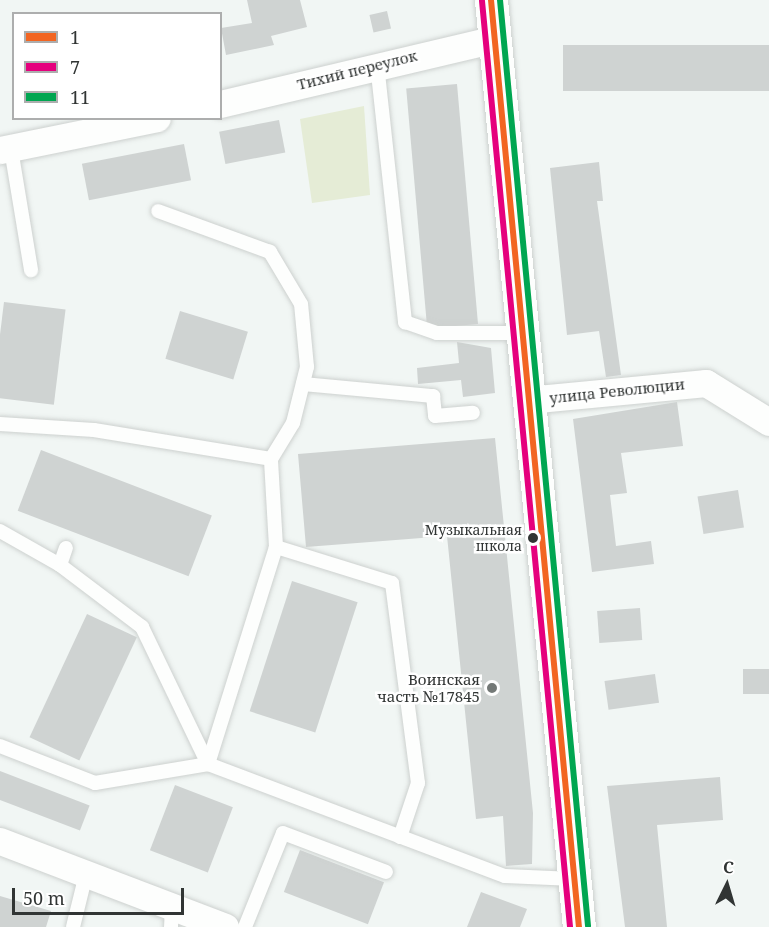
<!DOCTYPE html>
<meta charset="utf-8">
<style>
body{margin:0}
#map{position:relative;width:769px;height:927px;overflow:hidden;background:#f1f6f4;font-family:"Noto Serif",serif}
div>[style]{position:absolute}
.green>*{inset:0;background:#e5ecd6}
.building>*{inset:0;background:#cfd3d2;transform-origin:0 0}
.roads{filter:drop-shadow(0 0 2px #cdd1cf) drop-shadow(0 0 2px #cdd1cf)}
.lane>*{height:14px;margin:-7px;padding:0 7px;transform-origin:7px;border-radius:7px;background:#fdfefd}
.street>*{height:27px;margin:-13.5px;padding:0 13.5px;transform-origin:13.5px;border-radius:13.5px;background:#fdfefd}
.secondary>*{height:33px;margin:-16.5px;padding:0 16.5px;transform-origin:16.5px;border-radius:16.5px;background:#fdfefd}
.bus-1>*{height:6px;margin:-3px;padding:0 3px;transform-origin:3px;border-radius:3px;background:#f26522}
.bus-2>*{height:6px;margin:-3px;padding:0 3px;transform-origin:3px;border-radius:3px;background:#e5007d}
.bus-3>*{height:6px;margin:-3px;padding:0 3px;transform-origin:3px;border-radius:3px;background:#00a651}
.dots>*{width:16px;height:16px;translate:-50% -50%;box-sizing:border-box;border:3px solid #fff;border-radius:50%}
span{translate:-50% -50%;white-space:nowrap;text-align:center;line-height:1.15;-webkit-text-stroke:5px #fff;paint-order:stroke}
.bus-label{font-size:14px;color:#313534}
.right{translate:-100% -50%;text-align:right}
.street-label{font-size:15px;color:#313534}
.poi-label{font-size:15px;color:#313534}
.legend{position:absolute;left:12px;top:12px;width:210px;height:108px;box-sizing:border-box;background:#fff;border:2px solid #adaeae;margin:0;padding:8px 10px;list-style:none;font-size:18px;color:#313534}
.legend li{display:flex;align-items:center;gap:12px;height:30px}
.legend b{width:30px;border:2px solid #adaeae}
.north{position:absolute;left:697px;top:855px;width:60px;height:60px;-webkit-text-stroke:4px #fff;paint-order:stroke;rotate:5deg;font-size:16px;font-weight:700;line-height:24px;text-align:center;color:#313534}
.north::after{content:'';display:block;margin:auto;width:21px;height:27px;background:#313534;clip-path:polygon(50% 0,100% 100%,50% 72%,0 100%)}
.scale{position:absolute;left:12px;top:888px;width:172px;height:27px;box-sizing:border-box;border:3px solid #313534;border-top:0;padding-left:8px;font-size:18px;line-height:21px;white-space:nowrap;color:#313534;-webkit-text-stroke:4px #fff;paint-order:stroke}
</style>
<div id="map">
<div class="green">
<div style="clip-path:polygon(364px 106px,370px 195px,312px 203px,300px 119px)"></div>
</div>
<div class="building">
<div style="clip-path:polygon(247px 0,300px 0,307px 27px,271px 36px,274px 45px,226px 55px,221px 28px,252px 23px)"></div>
<div style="left:387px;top:11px;width:18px;height:18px;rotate:77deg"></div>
<div style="left:769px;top:45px;width:46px;height:206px;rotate:90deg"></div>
<div style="left:457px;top:84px;width:241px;height:51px;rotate:85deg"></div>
<div style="left:279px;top:120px;width:33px;height:61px;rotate:79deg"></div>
<div style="left:184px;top:144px;width:37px;height:104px;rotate:79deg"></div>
<div style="clip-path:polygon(599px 162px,603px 201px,597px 201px,621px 375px,606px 377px,599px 331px,567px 335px,550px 168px)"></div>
<div style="left:4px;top:302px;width:62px;height:96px;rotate:7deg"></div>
<div style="left:180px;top:311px;width:71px;height:50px;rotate:17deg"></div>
<div style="clip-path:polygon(457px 342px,491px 348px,495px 393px,463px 397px,461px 380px,418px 384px,417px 368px,459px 363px)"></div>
<div style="clip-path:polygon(677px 402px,683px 446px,621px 453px,627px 493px,610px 495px,616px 546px,651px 541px,654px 564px,592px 572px,573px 419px)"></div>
<div style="clip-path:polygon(495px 438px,533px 813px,532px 864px,506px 866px,503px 816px,476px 819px,447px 536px,306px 547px,298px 454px)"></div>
<div style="left:41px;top:450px;width:183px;height:65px;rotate:21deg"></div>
<div style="left:738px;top:490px;width:38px;height:41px;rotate:81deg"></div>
<div style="left:292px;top:581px;width:69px;height:137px;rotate:18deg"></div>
<div style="left:640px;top:608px;width:32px;height:43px;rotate:86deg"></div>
<div style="left:87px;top:614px;width:55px;height:136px;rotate:25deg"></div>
<div style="left:769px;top:669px;width:25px;height:26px;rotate:90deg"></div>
<div style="left:655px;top:674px;width:29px;height:51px;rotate:82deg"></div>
<div style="left:0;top:771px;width:96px;height:27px;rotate:21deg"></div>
<div style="clip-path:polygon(720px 777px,723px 820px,657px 825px,667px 927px,625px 927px,607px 786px)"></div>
<div style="left:175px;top:785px;width:62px;height:70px;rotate:21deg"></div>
<div style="left:300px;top:850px;width:90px;height:45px;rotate:21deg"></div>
<div style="clip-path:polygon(481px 892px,527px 909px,520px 927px,467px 927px)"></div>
<div style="clip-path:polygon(0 896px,51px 911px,46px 927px,0 927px)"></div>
</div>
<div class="roads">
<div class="lane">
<div style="left:377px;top:64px;width:260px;rotate:83.8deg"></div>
<div style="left:405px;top:322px;width:34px;rotate:19deg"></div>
<div style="left:437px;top:333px;width:83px"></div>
<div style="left:11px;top:149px;width:123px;rotate:80.6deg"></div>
<div style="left:303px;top:384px;width:131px;rotate:5.3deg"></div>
<div style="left:433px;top:396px;width:20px;rotate:84deg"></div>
<div style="left:435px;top:416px;width:38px;rotate:-5deg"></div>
<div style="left:0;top:424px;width:94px;rotate:3.7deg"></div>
<div style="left:94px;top:430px;width:179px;rotate:9.3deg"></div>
<div style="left:271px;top:459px;width:42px;rotate:-58.6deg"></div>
<div style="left:293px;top:423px;width:58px;rotate:-76deg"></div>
<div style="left:307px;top:367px;width:63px;rotate:-95.4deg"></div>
<div style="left:301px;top:304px;width:61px;rotate:-120.8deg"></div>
<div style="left:270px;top:252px;width:119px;rotate:-159.9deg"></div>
<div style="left:0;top:531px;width:69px;rotate:29.5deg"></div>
<div style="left:60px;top:565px;width:103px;rotate:37.1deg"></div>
<div style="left:142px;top:627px;width:152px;rotate:64.3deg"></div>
<div style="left:276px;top:547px;width:121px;rotate:17.2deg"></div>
<div style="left:392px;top:583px;width:202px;rotate:82.6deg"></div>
<div style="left:418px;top:783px;width:57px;rotate:108.4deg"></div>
<div style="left:60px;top:565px;width:18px;rotate:-71deg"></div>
<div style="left:0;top:746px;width:102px;rotate:21.3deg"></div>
<div style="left:95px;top:783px;width:115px;rotate:-9.5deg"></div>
<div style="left:208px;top:764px;width:317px;rotate:20.7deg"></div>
<div style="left:505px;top:876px;width:69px;rotate:2.5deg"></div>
<div style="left:208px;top:764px;width:227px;rotate:-72.6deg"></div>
<div style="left:276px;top:547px;width:88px;rotate:-93.3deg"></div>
<div style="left:73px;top:927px;width:55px;rotate:-76.2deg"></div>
<div style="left:171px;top:927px;width:20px;rotate:-87deg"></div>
<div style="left:245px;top:927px;width:101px;rotate:-68deg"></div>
<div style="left:283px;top:833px;width:110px;rotate:20.7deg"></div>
</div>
<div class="street">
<div style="left:220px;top:104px;width:282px;rotate:-13.3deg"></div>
<div style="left:0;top:150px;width:160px;rotate:-11.5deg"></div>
<div style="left:527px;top:400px;width:180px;rotate:-5.4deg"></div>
<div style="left:706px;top:383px;width:74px;rotate:31.8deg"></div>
<div style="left:0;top:841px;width:241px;rotate:20.9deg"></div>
</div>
<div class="secondary">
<div style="left:491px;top:0;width:931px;rotate:84.58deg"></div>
</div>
</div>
<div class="bus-1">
<div style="left:491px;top:0;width:931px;rotate:84.58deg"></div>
</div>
<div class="bus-2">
<div style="left:482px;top:1px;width:930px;rotate:84.57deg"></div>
</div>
<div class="bus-3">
<div style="left:500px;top:0;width:930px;rotate:84.57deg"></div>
</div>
<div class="dots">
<div style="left:533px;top:538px;background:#313534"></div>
<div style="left:492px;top:688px;background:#747977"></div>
</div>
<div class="bus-label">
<span class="right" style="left:522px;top:538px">Музыкальная<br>школа</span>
</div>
<div class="street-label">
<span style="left:357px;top:70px;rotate:-14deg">Тихий переулок</span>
<span style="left:617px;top:391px;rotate:-6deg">улица Революции</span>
</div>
<div class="poi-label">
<span class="right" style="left:480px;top:688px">Воинская<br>часть №17845</span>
</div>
<ul class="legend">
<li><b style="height:8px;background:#f26522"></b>1</li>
<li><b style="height:8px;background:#e5007d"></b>7</li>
<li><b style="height:8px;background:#00a651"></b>11</li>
</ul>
<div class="north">С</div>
<div class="scale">50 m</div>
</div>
